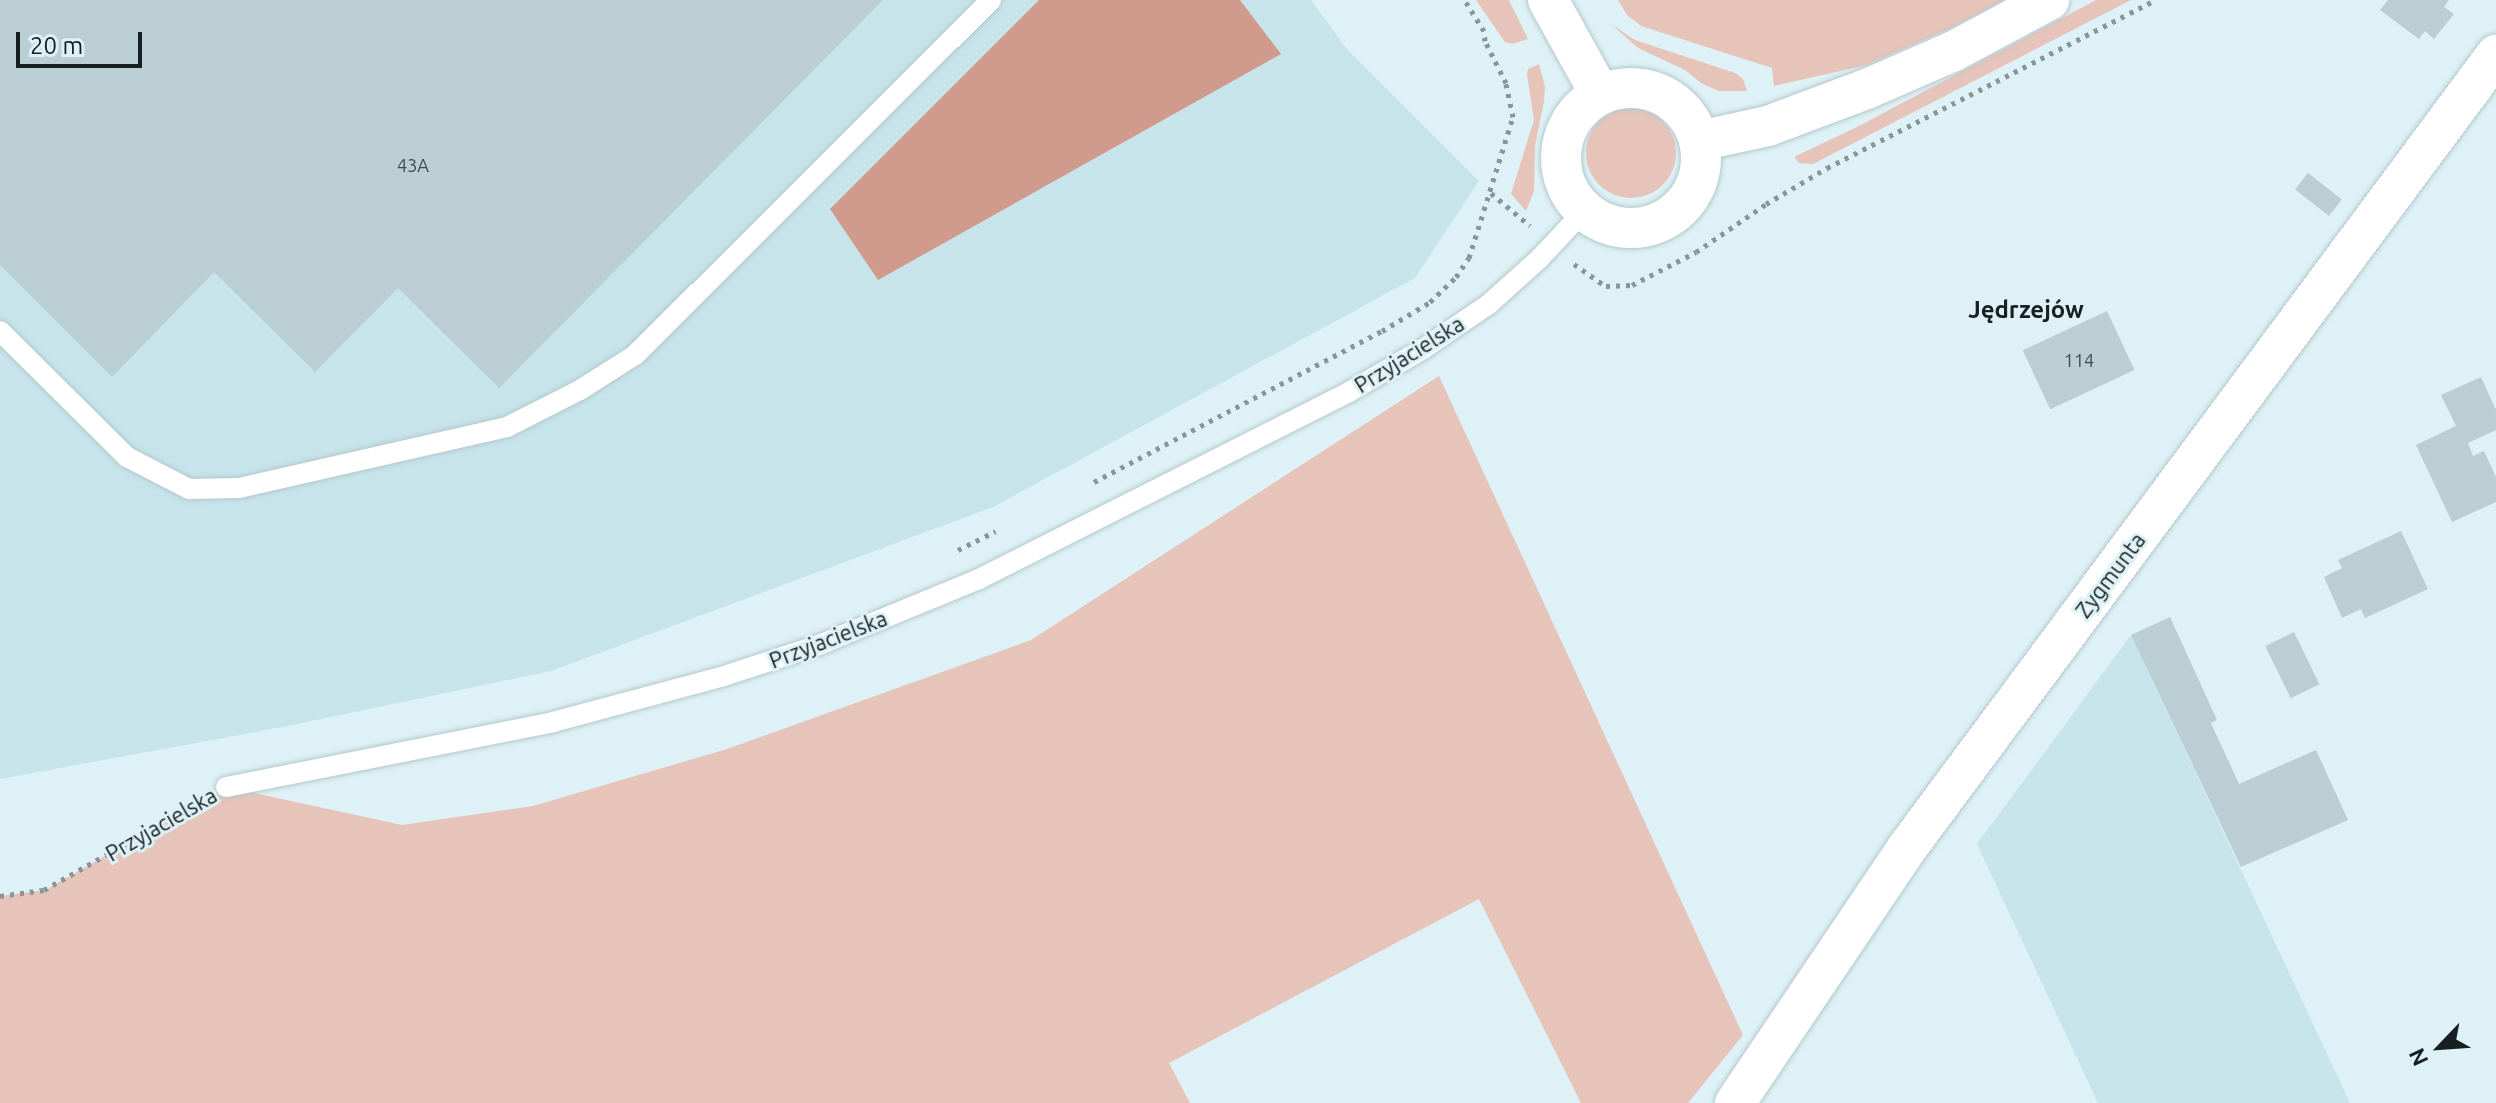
<!DOCTYPE html>
<meta charset="utf-8">
<style>
body{margin:0}
#map{position:relative;width:2496px;height:1103px;overflow:hidden;background:#ddf1f6;font-family:Ubuntu,sans-serif}
div>[style]{position:absolute}
.built>*{inset:0;background:#c7e4eb}
.green>*{inset:0;background:#e7c4ba}
.round{border-radius:50%}
.water>*{inset:0;background:#d09a8c}
.building>*{inset:0;background:#baced3;transform-origin:0 0}
.path>*{height:5px;margin-top:-2.5px;transform-origin:0;background:repeating-linear-gradient(90deg,#879699 0 4px,transparent 0 10px)}
.roads{filter:drop-shadow(0 0 2px #b4c8cc) drop-shadow(0 0 2px #b4c8cc)}
.lane>*{height:20px;margin:-10px;padding:0 10px;transform-origin:10px;border-radius:10px;background:#fff}
.street>*{height:40px;margin:-20px;padding:0 20px;transform-origin:20px;border-radius:20px;background:#fff}
.street>.ring{margin:-20px;padding:0;box-sizing:content-box;background:none;border:40px solid #fff;border-radius:50%}
span{translate:-50% -50%;white-space:nowrap;text-align:center;line-height:1.15;-webkit-text-stroke:6px #ddf1f6;paint-order:stroke}
.number-label{font-size:18px;color:#404b4e}
.number-label span{-webkit-text-stroke-width:0}
.street-label{font-size:22px;color:#181f21}
.neighbourhood-label{font-size:24px;color:#181f21;font-weight:700}
.north{position:absolute;left:2400px;top:1007px;width:80px;height:80px;-webkit-text-stroke:6px #ddf1f6;paint-order:stroke;rotate:245deg;font-size:22px;font-weight:700;line-height:32px;text-align:center;color:#181f21}
.north::after{content:'';display:block;margin:auto;width:28px;height:36px;background:#181f21;clip-path:polygon(50% 0,100% 100%,50% 72%,0 100%)}
.scale{position:absolute;left:16px;top:32px;width:126px;height:36px;box-sizing:border-box;border:4px solid #181f21;border-top:0;padding-left:10px;font-size:24px;line-height:28px;white-space:nowrap;color:#181f21;-webkit-text-stroke:6px #ddf1f6;paint-order:stroke}
</style>
<div id="map">
<div class="built">
<div style="clip-path:polygon(0 0,1311px 0,1346px 48px,1479px 181px,1415px 278px,993px 507px,551px 671px,288px 726px,0 779px)"></div>
<div style="clip-path:polygon(2131px 635px,2350px 1103px,2098px 1103px,1977px 844px)"></div>
</div>
<div class="green">
<div style="clip-path:polygon(1476px 0,1509px 0,1528px 39px,1512px 44px,1505px 42px)"></div>
<div style="clip-path:polygon(1618px 0,2004px 0,1949px 29px,1867px 65px,1774px 86px,1772px 68px,1641px 26px,1627px 15px)"></div>
<div style="clip-path:polygon(2096px 0,2131px 0,1813px 164px,1799px 163px,1794px 157px,1857px 127px)"></div>
<div style="clip-path:polygon(1611px 24px,1635px 40px,1735px 73px,1743px 79px,1747px 91px,1718px 91px,1701px 83px,1685px 70px,1638px 48px)"></div>
<div style="clip-path:polygon(1539px 64px,1545px 87px,1544px 101px,1535px 146px,1534px 191px,1526px 211px,1511px 194px,1534px 120px,1527px 74px,1528px 69px)"></div>
<div class="round" style="left:1586px;top:108px;width:90px;height:90px"></div>
<div style="clip-path:polygon(1439px 376px,1743px 1035px,1688px 1103px,1581px 1103px,1479px 899px,1169px 1063px,1190px 1103px,0 1103px,0 896px,45px 890px,226px 787px,402px 825px,533px 806px,727px 749px,1031px 640px)"></div>
</div>
<div class="water">
<div style="clip-path:polygon(1039px 0,1240px 0,1281px 54px,878px 280px,830px 209px)"></div>
</div>
<div class="building">
<div style="clip-path:polygon(0 0,883px 0,499px 388px,398px 288px,315px 372px,214px 272px,112px 377px,0 265px)"></div>
<div style="clip-path:polygon(2388px 0,2449px 0,2444px 7px,2454px 14px,2434px 39px,2425px 31px,2419px 39px,2380px 10px)"></div>
<div style="left:2308px;top:173px;width:43px;height:21px;rotate:38deg"></div>
<div style="left:2107px;top:311px;width:65px;height:93px;rotate:65deg"></div>
<div style="clip-path:polygon(2481px 377px,2496px 410px,2496px 430px,2468px 443px,2473px 456px,2484px 451px,2496px 477px,2496px 502px,2452px 522px,2416px 445px,2456px 426px,2441px 395px)"></div>
<div style="clip-path:polygon(2401px 531px,2428px 589px,2365px 618px,2361px 609px,2342px 618px,2324px 577px,2342px 568px,2338px 560px)"></div>
<div style="clip-path:polygon(2170px 617px,2217px 720px,2211px 723px,2239px 784px,2316px 750px,2348px 820px,2241px 867px,2131px 635px)"></div>
<div style="left:2294px;top:632px;width:58px;height:32px;rotate:64deg"></div>
</div>
<div class="path">
<div style="left:1491px;top:193px;width:51px;rotate:40.2deg"></div>
<div style="left:1574px;top:264px;width:39px;rotate:35deg"></div>
<div style="left:1606px;top:286px;width:26px;rotate:-2deg"></div>
<div style="left:1632px;top:285px;width:72px;rotate:-27.3deg"></div>
<div style="left:1696px;top:252px;width:85px;rotate:-34.4deg"></div>
<div style="left:1766px;top:204px;width:71px;rotate:-30.5deg"></div>
<div style="left:1827px;top:168px;width:369px;rotate:-27.1deg"></div>
<div style="left:1094px;top:482px;width:325px;rotate:-27.7deg"></div>
<div style="left:1382px;top:331px;width:56px;rotate:-31.1deg"></div>
<div style="left:1430px;top:302px;width:36px;rotate:-44deg"></div>
<div style="left:1456px;top:277px;width:23px;rotate:-56deg"></div>
<div style="left:1469px;top:258px;width:148px;rotate:-72.7deg"></div>
<div style="left:1513px;top:117px;width:35px;rotate:-102deg"></div>
<div style="left:1506px;top:83px;width:47px;rotate:-116.6deg"></div>
<div style="left:1485px;top:41px;width:10px;rotate:-96deg"></div>
<div style="left:1484px;top:31px;width:36px;rotate:-122deg"></div>
<div style="left:958px;top:550px;width:42px;rotate:-26.6deg"></div>
<div style="left:0;top:896px;width:44px;rotate:-7.8deg"></div>
<div style="left:44px;top:890px;width:178px;rotate:-29.6deg"></div>
</div>
<div class="roads">
<div class="lane">
<div style="left:0;top:331px;width:179px;rotate:44.8deg"></div>
<div style="left:127px;top:457px;width:70px;rotate:27.3deg"></div>
<div style="left:189px;top:489px;width:50px;rotate:-1.1deg"></div>
<div style="left:239px;top:488px;width:275px;rotate:-12.8deg"></div>
<div style="left:507px;top:427px;width:82px;rotate:-26.9deg"></div>
<div style="left:580px;top:390px;width:65px;rotate:-32.5deg"></div>
<div style="left:635px;top:355px;width:503px;rotate:-44.92deg"></div>
<div style="left:226px;top:787px;width:333px;rotate:-11.2deg"></div>
<div style="left:553px;top:722px;width:174px;rotate:-15deg"></div>
<div style="left:721px;top:677px;width:103px;rotate:-18.1deg"></div>
<div style="left:819px;top:645px;width:173px;rotate:-22.4deg"></div>
<div style="left:979px;top:579px;width:415px;rotate:-26.8deg"></div>
<div style="left:1349px;top:392px;width:86px;rotate:-30.2deg"></div>
<div style="left:1423px;top:349px;width:80px;rotate:-34.3deg"></div>
<div style="left:1489px;top:304px;width:69px;rotate:-42deg"></div>
<div style="left:1540px;top:258px;width:64px;rotate:-46.9deg"></div>
</div>
<div class="street">
<div style="left:1548px;top:0;width:107px;rotate:61deg"></div>
<div class="ring" style="left:1561px;top:88px;width:100px;height:100px"></div>
<div style="left:1699px;top:141px;width:71px;rotate:-12.3deg"></div>
<div style="left:1768px;top:126px;width:108px;rotate:-20.6deg"></div>
<div style="left:1869px;top:88px;width:93px;rotate:-23.5deg"></div>
<div style="left:1954px;top:51px;width:108px;rotate:-28.2deg"></div>
<div style="left:1735px;top:1103px;width:308px;rotate:-56deg"></div>
<div style="left:1907px;top:848px;width:988px;rotate:-53.4deg"></div>
</div>
</div>
<div class="number-label">
<span style="left:413px;top:165px">43A</span>
<span style="left:2079px;top:360px">114</span>
</div>
<div class="street-label">
<span style="left:1409px;top:354px;rotate:-32deg">Przyjacielska</span>
<span style="left:2110px;top:575px;rotate:-53deg">Zygmunta</span>
<span style="left:828px;top:639px;rotate:-21deg">Przyjacielska</span>
<span style="left:161px;top:824px;rotate:-30deg">Przyjacielska</span>
</div>
<div class="neighbourhood-label">
<span style="left:2026px;top:310px">Jędrzejów</span>
</div>
<div class="north">N</div>
<div class="scale">20 m</div>
</div>
